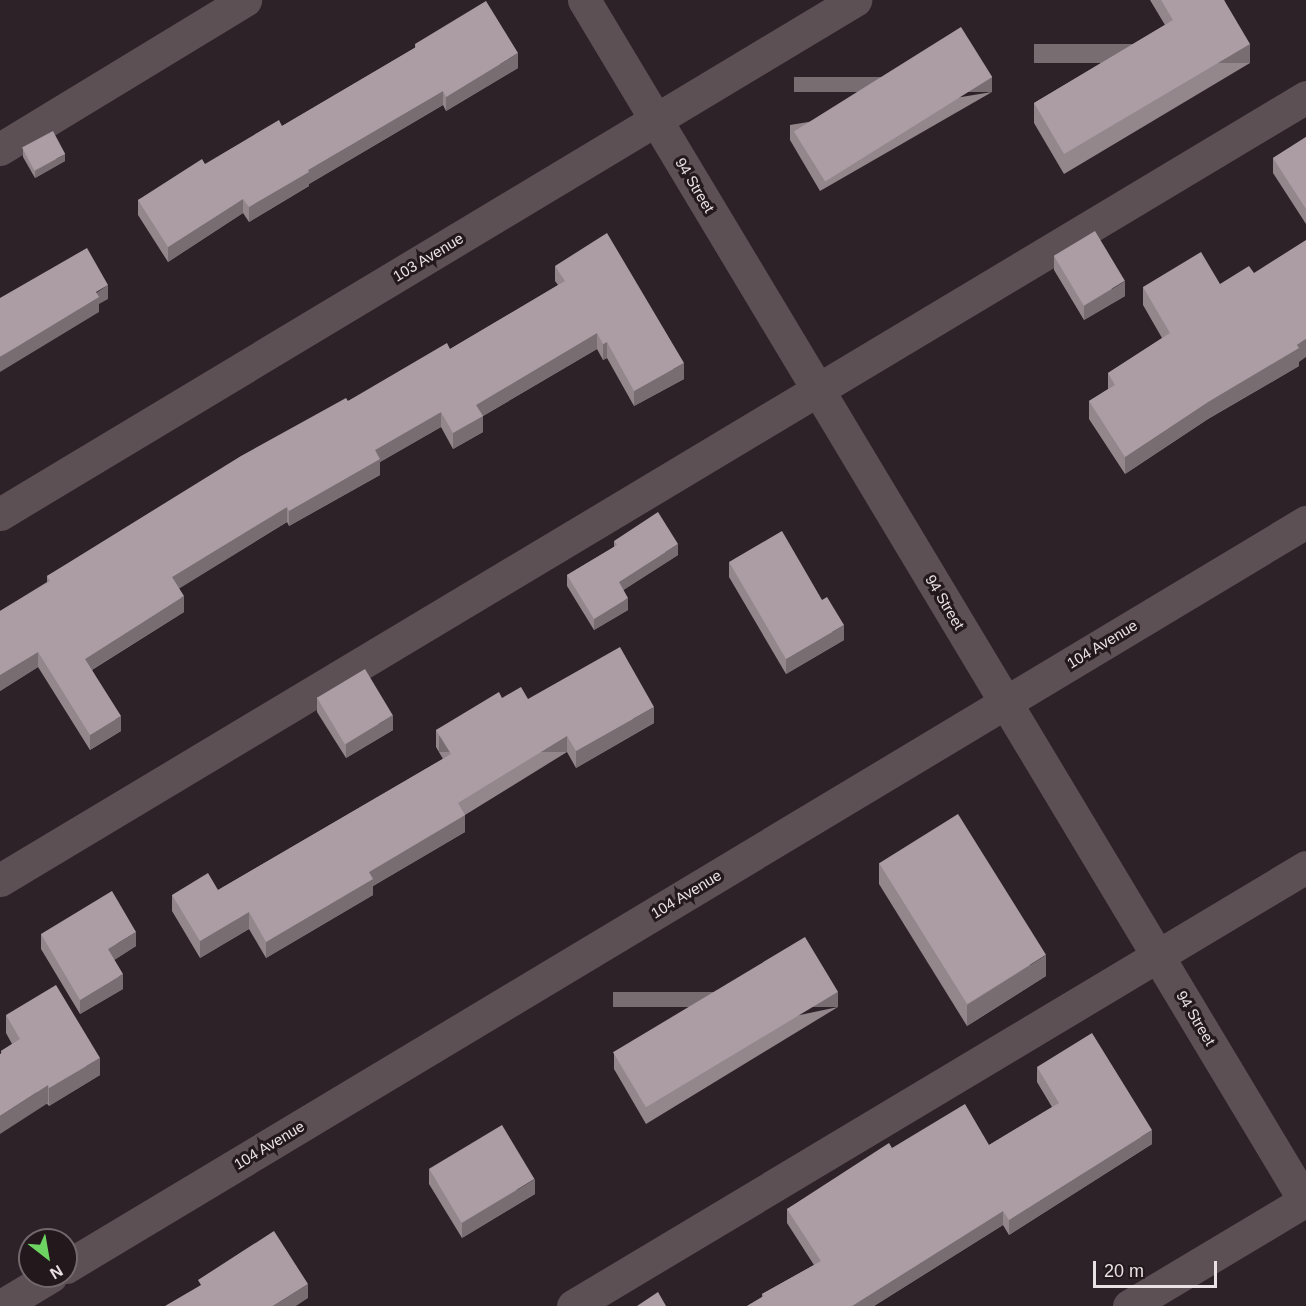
<!DOCTYPE html>
<style>
body{margin:0}
#map{position:relative;width:1306px;height:1306px;overflow:hidden;background:#2d2227;font-family:Helvetica,sans-serif}
div>[style]{position:absolute}
.minor>*{height:33px;margin:-16.5px;padding:0 16.5px;transform-origin:16.5px;border-radius:16.5px;background:#5d5055}
.wall>*{inset:0;background:#93878c}
.shaded-wall>*{inset:0;background:#786e72;transform-origin:0 0}
.building>*{inset:0;background:#ab9da3;transform-origin:0 0}
span{translate:-50% -50%;white-space:nowrap;text-align:center;line-height:1.15;-webkit-text-stroke:6px #23191d;paint-order:stroke}
.street-label{font-size:15px;color:#e9e1e4}
.north{position:absolute;left:18px;top:1228px;width:60px;height:60px;box-sizing:border-box;background:#23191d;border:2px solid #72696d;border-radius:50%;rotate:149deg;font-size:16px;font-weight:700;line-height:24px;text-align:center;color:#e9e1e4}
.north::after{content:'';display:block;margin:auto;width:21px;height:27px;background:#6dd361;clip-path:polygon(50% 0,100% 100%,50% 72%,0 100%)}
.scale{position:absolute;left:1093px;top:1261px;width:124px;height:27px;box-sizing:border-box;border:3px solid #e9e1e4;border-top:0;padding-left:8px;font-size:18px;line-height:21px;white-space:nowrap;color:#e9e1e4;-webkit-text-stroke:4px #23191d;paint-order:stroke}
</style>
<div id="map">
<div class="minor">
<div style="left:584px;top:0;width:1403px;rotate:59.03deg"></div>
<div style="left:0;top:149px;width:287px;rotate:-31.3deg"></div>
<div style="left:0;top:514px;width:998px;rotate:-31.01deg"></div>
<div style="left:0;top:880px;width:1523px;rotate:-30.94deg"></div>
<div style="left:66px;top:1267px;width:1447px;rotate:-31deg"></div>
<div style="left:1px;top:1306px;width:58px;rotate:-31deg"></div>
<div style="left:573px;top:1306px;width:854px;rotate:-30.92deg"></div>
<div style="left:1129px;top:1306px;width:206px;rotate:-30.9deg"></div>
</div>
<div class="wall">
<div style="clip-path:polygon(1150px 0,1224px 0,1250px 63px,1064px 174px,1034px 123px,1034px 103px,1165px 25px)"></div>
<div style="clip-path:polygon(415px 44px,518px 68px,446px 111px,443px 105px,309px 184px,309px 186px,249px 222px,243px 213px,168px 262px,138px 215px,138px 200px,282px 126px,415px 48px)"></div>
<div style="clip-path:polygon(992px 92px,820px 191px,790px 140px,790px 125px)"></div>
<div style="clip-path:polygon(1306px 137px,1306px 224px,1273px 173px,1273px 158px)"></div>
<div style="clip-path:polygon(23px 149px,65px 161px,35px 178px,23px 157px)"></div>
<div style="clip-path:polygon(1054px 256px,1125px 296px,1084px 320px,1054px 270px)"></div>
<div style="clip-path:polygon(555px 266px,684px 379px,634px 406px,607px 358px,603px 360px,597px 349px,483px 416px,483px 432px,453px 449px,441px 427px,380px 462px,380px 475px,289px 526px,287px 522px,179px 588px,184px 612px,92px 670px,121px 731px,90px 750px,38px 667px,0 691px,0 611px,47px 582px,47px 576px,348px 401px,450px 349px,558px 285px,555px 281px)"></div>
<div style="clip-path:polygon(1220px 284px,1299px 362px,1299px 366px,1208px 419px,1125px 474px,1089px 419px,1089px 401px,1108px 389px,1108px 373px,1162px 338px,1143px 305px,1143px 287px)"></div>
<div style="clip-path:polygon(614px 541px,678px 555px,623px 590px,628px 610px,594px 630px,567px 586px,567px 575px,614px 547px)"></div>
<div style="clip-path:polygon(729px 562px,844px 640px,786px 674px,729px 577px)"></div>
<div style="clip-path:polygon(317px 697px,393px 730px,346px 758px,317px 712px)"></div>
<div style="clip-path:polygon(502px 698px,528px 699px,654px 723px,576px 768px,567px 752px,465px 815px,465px 832px,373px 886px,373px 895px,266px 958px,249px 929px,200px 958px,172px 911px,172px 895px,218px 890px,443px 759px,436px 747px,436px 730px)"></div>
<div style="clip-path:polygon(879px 863px,1046px 976px,967px 1026px,879px 884px)"></div>
<div style="clip-path:polygon(41px 934px,136px 946px,114px 960px,123px 989px,80px 1014px,41px 949px)"></div>
<div style="clip-path:polygon(838px 1007px,646px 1124px,614px 1069px,614px 1054px)"></div>
<div style="clip-path:polygon(6px 1015px,100px 1075px,49px 1106px,1px 1054px,1px 1051px,12px 1044px,6px 1033px)"></div>
<div style="clip-path:polygon(1037px 1067px,1152px 1144px,1009px 1235px,1003px 1225px,874px 1306px,747px 1306px,762px 1297px,762px 1294px,814px 1265px,787px 1223px,787px 1209px,892px 1148px,989px 1145px,1052px 1107px,1037px 1082px)"></div>
<div style="clip-path:polygon(429px 1169px,535px 1194px,462px 1238px,429px 1184px)"></div>
</div>
<div class="shaded-wall">
<div style="left:1250px;top:44px;width:19px;height:216px;rotate:90deg"></div>
<div style="clip-path:polygon(518px 53px,518px 68px,446px 111px,446px 97px)"></div>
<div style="left:992px;top:77px;width:15px;height:198px;rotate:90deg"></div>
<div style="clip-path:polygon(443px 91px,443px 105px,309px 184px,309px 186px,249px 222px,249px 207px,308px 170px)"></div>
<div style="clip-path:polygon(65px 154px,65px 161px,35px 178px,35px 171px)"></div>
<div style="clip-path:polygon(243px 199px,243px 213px,168px 262px,168px 247px)"></div>
<div style="clip-path:polygon(1125px 281px,1125px 296px,1084px 320px,1084px 306px)"></div>
<div style="clip-path:polygon(108px 285px,108px 299px,99px 304px,99px 312px,0 372px,0 357px)"></div>
<div style="clip-path:polygon(597px 333px,597px 349px,483px 416px,483px 432px,453px 449px,453px 433px,476px 405px)"></div>
<div style="clip-path:polygon(1306px 339px,1306px 357px,1299px 362px,1299px 366px,1208px 419px,1125px 474px,1125px 457px,1208px 402px)"></div>
<div style="clip-path:polygon(607px 342px,607px 358px,603px 360px,603px 344px)"></div>
<div style="clip-path:polygon(684px 363px,684px 379px,634px 406px,634px 391px)"></div>
<div style="clip-path:polygon(441px 412px,441px 427px,380px 462px,380px 475px,289px 526px,289px 511px,375px 450px)"></div>
<div style="clip-path:polygon(287px 507px,287px 522px,172px 593px,172px 577px)"></div>
<div style="clip-path:polygon(678px 544px,678px 555px,619px 593px,619px 582px)"></div>
<div style="clip-path:polygon(184px 596px,184px 612px,85px 674px,85px 659px)"></div>
<div style="clip-path:polygon(628px 598px,628px 610px,594px 630px,594px 619px)"></div>
<div style="clip-path:polygon(844px 625px,844px 640px,786px 674px,786px 659px)"></div>
<div style="clip-path:polygon(38px 652px,38px 667px,0 691px,0 675px)"></div>
<div style="clip-path:polygon(654px 707px,654px 723px,576px 768px,576px 751px)"></div>
<div style="clip-path:polygon(393px 715px,393px 730px,346px 758px,346px 744px)"></div>
<div style="clip-path:polygon(121px 716px,121px 731px,90px 750px,90px 735px)"></div>
<div style="left:567px;top:736px;width:16px;height:128px;rotate:90deg"></div>
<div style="clip-path:polygon(465px 815px,465px 832px,373px 886px,373px 895px,266px 958px,266px 942px,369px 872px)"></div>
<div style="clip-path:polygon(249px 912px,249px 929px,200px 958px,200px 941px)"></div>
<div style="clip-path:polygon(136px 932px,136px 946px,108px 964px,108px 949px)"></div>
<div style="clip-path:polygon(1046px 955px,1046px 976px,967px 1026px,967px 1005px)"></div>
<div style="clip-path:polygon(123px 974px,123px 989px,80px 1014px,80px 1000px)"></div>
<div style="left:838px;top:992px;width:15px;height:225px;rotate:90deg"></div>
<div style="clip-path:polygon(100px 1058px,100px 1075px,49px 1106px,49px 1088px)"></div>
<div style="clip-path:polygon(48px 1085px,48px 1103px,0 1134px,0 1116px)"></div>
<div style="clip-path:polygon(1152px 1130px,1152px 1144px,1009px 1235px,1009px 1220px)"></div>
<div style="clip-path:polygon(535px 1179px,535px 1194px,462px 1238px,462px 1223px)"></div>
<div style="clip-path:polygon(1003px 1211px,1003px 1225px,874px 1306px,852px 1306px)"></div>
<div style="clip-path:polygon(308px 1284px,308px 1298px,296px 1306px,273px 1306px)"></div>
</div>
<div class="building">
<div style="clip-path:polygon(1161px 0,1224px 0,1250px 44px,1064px 154px,1034px 103px,1173px 20px)"></div>
<div style="clip-path:polygon(486px 1px,518px 53px,446px 97px,443px 91px,308px 170px,309px 172px,249px 207px,243px 199px,168px 247px,138px 200px,202px 159px,205px 164px,279px 120px,282px 126px,416px 47px,415px 44px)"></div>
<div style="left:961px;top:27px;width:59px;height:197px;rotate:58deg"></div>
<div style="left:53px;top:131px;width:26px;height:35px;rotate:62deg"></div>
<div style="clip-path:polygon(1306px 137px,1306px 209px,1273px 158px)"></div>
<div style="left:1095px;top:231px;width:58px;height:48px;rotate:59deg"></div>
<div style="clip-path:polygon(607px 233px,684px 363px,634px 391px,607px 342px,603px 344px,597px 333px,476px 405px,483px 416px,453px 433px,441px 412px,375px 450px,380px 459px,289px 511px,287px 507px,172px 577px,184px 596px,85px 659px,121px 716px,90px 735px,38px 652px,0 675px,0 611px,50px 581px,47px 576px,241px 456px,346px 398px,348px 401px,447px 343px,450px 349px,565px 281px,555px 266px)"></div>
<div style="clip-path:polygon(1306px 240px,1306px 339px,1297px 345px,1299px 348px,1208px 402px,1125px 457px,1089px 401px,1115px 385px,1108px 373px,1170px 333px,1143px 287px,1201px 252px,1220px 284px,1249px 266px,1254px 273px)"></div>
<div style="clip-path:polygon(87px 248px,108px 285px,96px 292px,99px 297px,0 357px,0 298px)"></div>
<div style="clip-path:polygon(658px 512px,678px 544px,619px 582px,628px 598px,594px 619px,567px 575px,617px 545px,614px 541px)"></div>
<div style="clip-path:polygon(782px 531px,822px 600px,827px 597px,844px 625px,786px 659px,729px 562px)"></div>
<div style="clip-path:polygon(620px 647px,654px 707px,576px 751px,567px 736px,458px 803px,465px 815px,369px 872px,373px 879px,266px 942px,249px 912px,200px 941px,172px 895px,208px 873px,218px 890px,451px 754px,436px 730px,499px 692px,502px 698px,521px 687px,528px 699px)"></div>
<div style="left:365px;top:669px;width:54px;height:56px;rotate:59deg"></div>
<div style="left:958px;top:814px;width:166px;height:93px;rotate:58deg"></div>
<div style="clip-path:polygon(112px 891px,136px 932px,108px 949px,123px 974px,80px 1000px,41px 934px)"></div>
<div style="left:805px;top:937px;width:64px;height:224px;rotate:59deg"></div>
<div style="clip-path:polygon(56px 985px,100px 1058px,49px 1088px,48px 1085px,0 1116px,0 1054px,2px 1053px,1px 1051px,20px 1039px,6px 1015px)"></div>
<div style="clip-path:polygon(1092px 1033px,1152px 1130px,1009px 1220px,1003px 1211px,852px 1306px,747px 1306px,764px 1296px,762px 1294px,821px 1261px,787px 1209px,889px 1143px,892px 1148px,965px 1104px,989px 1145px,1059px 1103px,1037px 1067px)"></div>
<div style="left:502px;top:1125px;width:63px;height:85px;rotate:59deg"></div>
<div style="clip-path:polygon(274px 1231px,308px 1284px,273px 1306px,165px 1306px,201px 1285px,198px 1280px)"></div>
<div style="clip-path:polygon(658px 1292px,666px 1306px,637px 1306px)"></div>
</div>
<div class="street-label">
<span style="left:695px;top:185px;rotate:59deg">94 Street</span>
<span style="left:428px;top:257px;rotate:-31deg">103 Avenue</span>
<span style="left:945px;top:602px;rotate:59deg">94 Street</span>
<span style="left:1102px;top:644px;rotate:-31deg">104 Avenue</span>
<span style="left:686px;top:894px;rotate:-31deg">104 Avenue</span>
<span style="left:1196px;top:1018px;rotate:59deg">94 Street</span>
<span style="left:269px;top:1145px;rotate:-31deg">104 Avenue</span>
</div>
<div class="north">N</div>
<div class="scale">20 m</div>
</div>
